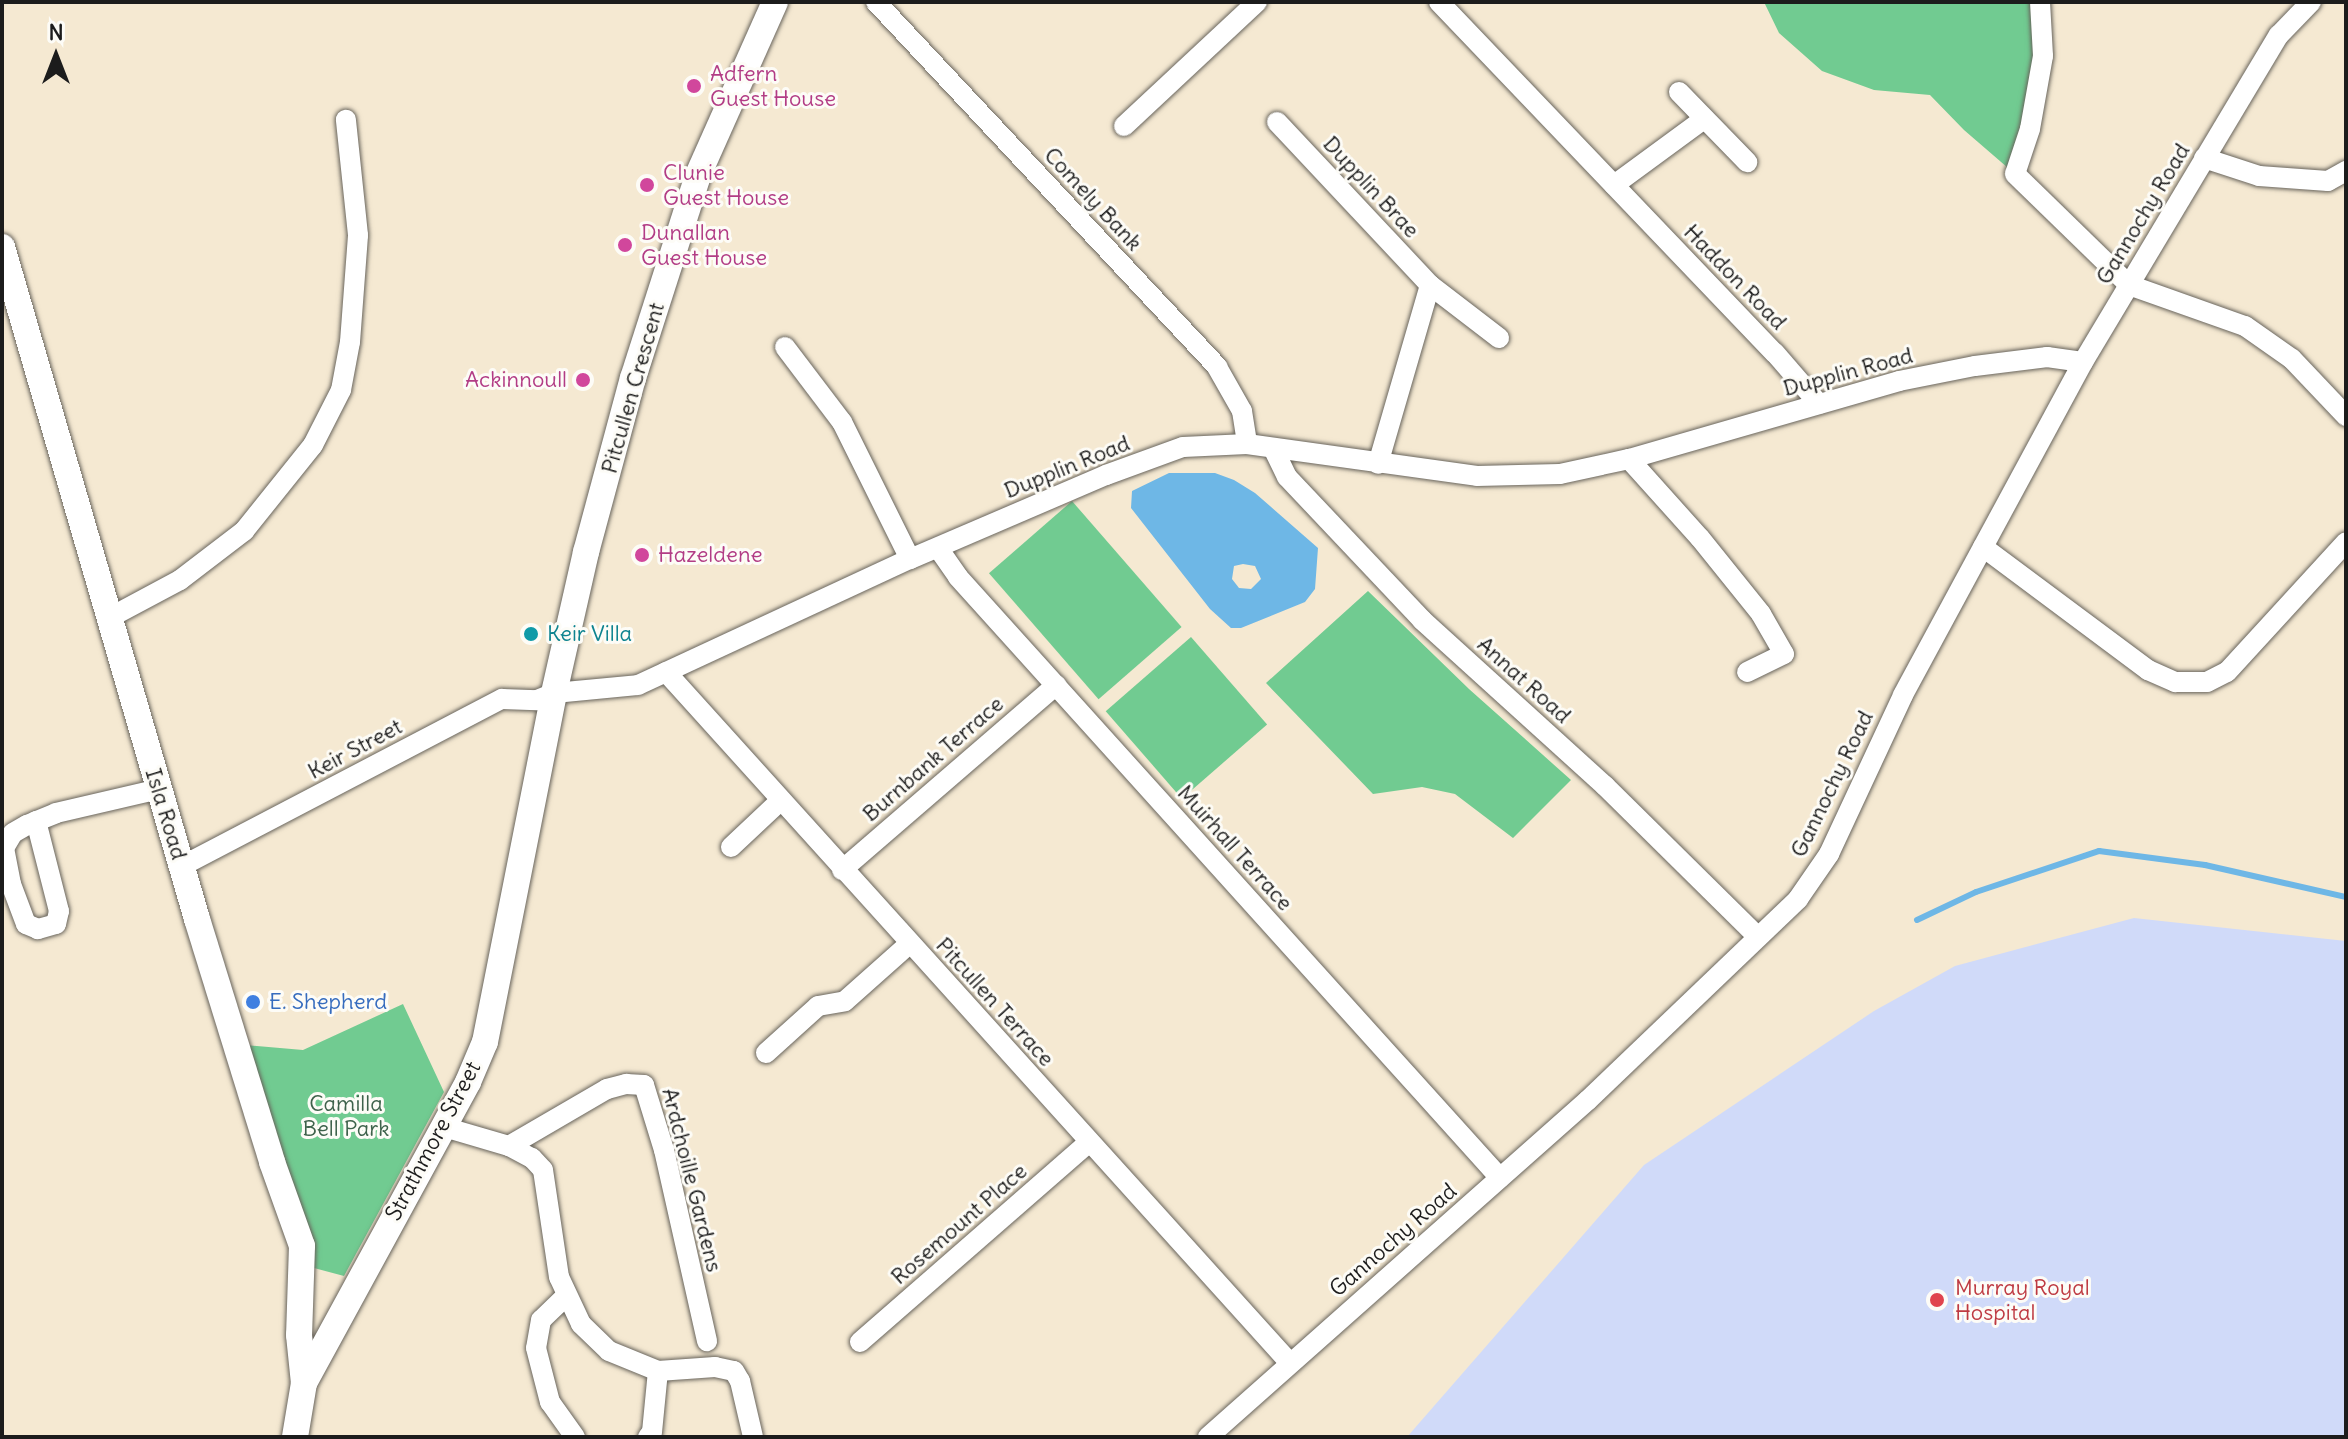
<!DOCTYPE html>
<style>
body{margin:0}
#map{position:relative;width:2348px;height:1439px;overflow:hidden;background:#f5e9d2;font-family:Delius,sans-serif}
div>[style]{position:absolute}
.built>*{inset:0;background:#d0daf9}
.green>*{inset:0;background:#71cb91;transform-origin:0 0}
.water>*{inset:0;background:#6eb7e6}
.stream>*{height:6px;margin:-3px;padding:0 3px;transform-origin:3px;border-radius:3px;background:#6eb7e6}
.roads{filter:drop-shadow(0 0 2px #68645c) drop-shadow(0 0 2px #68645c)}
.minor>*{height:20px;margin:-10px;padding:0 10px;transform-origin:10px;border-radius:10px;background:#fff}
.major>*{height:26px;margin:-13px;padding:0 13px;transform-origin:13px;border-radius:13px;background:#fff}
.dots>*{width:22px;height:22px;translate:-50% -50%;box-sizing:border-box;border:4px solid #fdfcf7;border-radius:50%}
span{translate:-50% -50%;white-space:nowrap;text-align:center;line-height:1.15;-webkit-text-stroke:6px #fdfcf7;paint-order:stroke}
.hotel-label{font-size:22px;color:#b23c85}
.left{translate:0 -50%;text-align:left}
.right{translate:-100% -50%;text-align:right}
.street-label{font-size:22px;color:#1c1c1c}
.culture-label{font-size:22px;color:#0d838f}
.shop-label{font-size:22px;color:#366cbe}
.park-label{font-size:22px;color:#3e624b}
.health-label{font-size:22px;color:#be3a42}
.frame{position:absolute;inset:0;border:4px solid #1c1c1c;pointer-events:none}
.north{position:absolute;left:16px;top:16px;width:80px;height:80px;-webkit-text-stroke:6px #fdfcf7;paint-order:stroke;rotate:0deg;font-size:22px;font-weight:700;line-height:32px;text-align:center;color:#1c1c1c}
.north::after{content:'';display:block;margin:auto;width:28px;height:36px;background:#1c1c1c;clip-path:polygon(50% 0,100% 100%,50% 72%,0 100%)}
</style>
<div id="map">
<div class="built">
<div style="clip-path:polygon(2134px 918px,2346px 941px,2346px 1437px,1407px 1437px,1644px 1165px,1874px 1011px,1955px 966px)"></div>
</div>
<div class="green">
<div style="clip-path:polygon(1764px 2px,2040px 2px,2043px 56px,2015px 174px,1964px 130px,1930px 95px,1874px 90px,1822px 71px,1779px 33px)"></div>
<div style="left:1072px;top:501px;width:167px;height:110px;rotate:49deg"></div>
<div style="clip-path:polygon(1368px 591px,1469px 689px,1571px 780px,1513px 838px,1455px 794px,1422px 787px,1373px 794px,1266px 683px)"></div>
<div style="left:1191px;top:637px;width:116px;height:113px;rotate:49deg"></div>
<div style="clip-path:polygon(403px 1004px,444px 1092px,344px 1276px,314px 1268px,245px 1045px,303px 1050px)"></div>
</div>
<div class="water">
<div style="clip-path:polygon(evenodd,1169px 473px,1215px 473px,1234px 480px,1255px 493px,1318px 548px,1315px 589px,1305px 602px,1241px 628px,1231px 628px,1210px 609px,1131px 508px,1132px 491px,1169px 473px,1243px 564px,1255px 566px,1261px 579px,1251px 589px,1239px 588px,1232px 579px,1234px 566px,1243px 564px)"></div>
</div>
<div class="stream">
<div style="left:1917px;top:920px;width:65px;rotate:-25.4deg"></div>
<div style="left:1976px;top:892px;width:130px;rotate:-18.4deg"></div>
<div style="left:2099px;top:851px;width:107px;rotate:7.5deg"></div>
<div style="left:2205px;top:865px;width:145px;rotate:12.8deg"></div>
</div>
<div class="roads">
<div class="minor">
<div style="left:876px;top:2px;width:500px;rotate:46.9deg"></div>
<div style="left:1217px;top:367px;width:51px;rotate:60.4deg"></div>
<div style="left:1242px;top:411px;width:33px;rotate:81deg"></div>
<div style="left:1439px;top:2px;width:486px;rotate:46.3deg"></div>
<div style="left:1775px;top:353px;width:67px;rotate:49.2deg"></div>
<div style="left:2040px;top:2px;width:54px;rotate:86.8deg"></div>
<div style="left:2043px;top:56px;width:74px;rotate:100.1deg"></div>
<div style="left:2030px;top:129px;width:47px;rotate:108.4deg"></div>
<div style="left:2015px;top:174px;width:159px;rotate:44.2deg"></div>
<div style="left:2129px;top:285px;width:123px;rotate:19.5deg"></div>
<div style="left:2245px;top:326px;width:57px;rotate:35.1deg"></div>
<div style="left:2292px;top:359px;width:79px;rotate:46.5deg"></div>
<div style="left:1679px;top:92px;width:98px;rotate:45.8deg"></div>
<div style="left:1277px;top:122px;width:224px;rotate:46.8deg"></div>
<div style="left:1430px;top:285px;width:186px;rotate:106.2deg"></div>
<div style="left:1124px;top:126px;width:182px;rotate:-43deg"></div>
<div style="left:2204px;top:158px;width:58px;rotate:18.1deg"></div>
<div style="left:2259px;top:176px;width:69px;rotate:4.1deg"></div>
<div style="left:2328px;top:181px;width:21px;rotate:-29deg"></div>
<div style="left:1614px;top:185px;width:112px;rotate:-36.3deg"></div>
<div style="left:1430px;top:285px;width:87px;rotate:37.5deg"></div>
<div style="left:785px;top:347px;width:94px;rotate:52.8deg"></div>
<div style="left:842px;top:422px;width:153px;rotate:63.6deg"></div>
<div style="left:1273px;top:448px;width:32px;rotate:64deg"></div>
<div style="left:1287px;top:477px;width:197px;rotate:46.6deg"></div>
<div style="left:1422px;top:620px;width:247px;rotate:42.2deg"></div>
<div style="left:1605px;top:786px;width:214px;rotate:44.6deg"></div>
<div style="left:1629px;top:459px;width:106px;rotate:48.1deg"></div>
<div style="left:1700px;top:538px;width:97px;rotate:51.2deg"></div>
<div style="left:1761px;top:614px;width:46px;rotate:60.1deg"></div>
<div style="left:1784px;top:654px;width:41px;rotate:154.1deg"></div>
<div style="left:1983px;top:547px;width:206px;rotate:36.7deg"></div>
<div style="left:2148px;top:670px;width:30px;rotate:24deg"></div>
<div style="left:2175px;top:682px;width:32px"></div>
<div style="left:2207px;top:682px;width:22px;rotate:-27deg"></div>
<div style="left:2227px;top:672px;width:176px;rotate:-47.5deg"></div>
<div style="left:938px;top:548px;width:35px;rotate:55deg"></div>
<div style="left:958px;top:577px;width:809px;rotate:47.95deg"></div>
<div style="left:107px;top:619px;width:83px;rotate:-28.1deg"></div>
<div style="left:180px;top:580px;width:81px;rotate:-37.4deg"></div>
<div style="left:244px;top:531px;width:110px;rotate:-51.3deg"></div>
<div style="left:313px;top:445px;width:62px;rotate:-63deg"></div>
<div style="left:341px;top:390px;width:49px;rotate:-79.4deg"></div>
<div style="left:350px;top:342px;width:107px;rotate:-85.7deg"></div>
<div style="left:358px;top:235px;width:116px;rotate:-96deg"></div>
<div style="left:666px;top:672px;width:931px;rotate:47.92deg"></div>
<div style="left:36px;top:821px;width:93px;rotate:75.7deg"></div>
<div style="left:59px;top:911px;width:13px;rotate:103deg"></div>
<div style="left:56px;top:924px;width:19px;rotate:164deg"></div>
<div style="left:38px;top:929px;width:13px;rotate:-157deg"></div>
<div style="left:26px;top:924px;width:43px;rotate:-110.6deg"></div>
<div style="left:11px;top:884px;width:37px;rotate:-101deg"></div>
<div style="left:4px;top:848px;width:17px;rotate:-59deg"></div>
<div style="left:13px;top:833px;width:16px;rotate:-30deg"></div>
<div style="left:27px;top:825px;width:31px;rotate:-22deg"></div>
<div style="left:56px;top:813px;width:106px;rotate:-13.1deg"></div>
<div style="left:731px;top:847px;width:67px;rotate:-43.2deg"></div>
<div style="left:182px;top:866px;width:361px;rotate:-27.6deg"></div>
<div style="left:502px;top:699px;width:35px;rotate:2deg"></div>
<div style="left:537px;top:700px;width:18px;rotate:-22deg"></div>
<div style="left:554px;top:693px;width:84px;rotate:-5.4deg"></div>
<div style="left:638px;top:685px;width:300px;rotate:-24.9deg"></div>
<div style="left:910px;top:559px;width:213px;rotate:-23.2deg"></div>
<div style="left:1106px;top:475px;width:82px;rotate:-20deg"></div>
<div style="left:1183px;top:447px;width:64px;rotate:-2.7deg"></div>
<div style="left:1247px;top:444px;width:232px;rotate:7.9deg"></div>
<div style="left:1477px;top:476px;width:83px;rotate:-1.4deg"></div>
<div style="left:1560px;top:474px;width:71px;rotate:-12.3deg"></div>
<div style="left:1629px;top:459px;width:281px;rotate:-16.1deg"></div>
<div style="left:1899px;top:381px;width:77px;rotate:-11.2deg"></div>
<div style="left:1975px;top:366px;width:73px;rotate:-7.1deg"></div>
<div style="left:2047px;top:357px;width:36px;rotate:8deg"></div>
<div style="left:842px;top:870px;width:283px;rotate:-40.8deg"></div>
<div style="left:766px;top:1053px;width:70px;rotate:-42.1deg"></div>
<div style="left:818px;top:1006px;width:27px;rotate:-10deg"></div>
<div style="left:845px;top:1001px;width:87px;rotate:-41.7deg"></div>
<div style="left:444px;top:1127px;width:68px;rotate:16.3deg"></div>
<div style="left:509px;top:1146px;width:26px;rotate:28deg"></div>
<div style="left:532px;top:1158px;width:16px;rotate:47deg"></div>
<div style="left:543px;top:1170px;width:108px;rotate:81.5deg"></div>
<div style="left:559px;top:1277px;width:52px;rotate:64.9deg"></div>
<div style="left:581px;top:1324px;width:39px;rotate:44deg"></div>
<div style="left:609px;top:1351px;width:53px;rotate:22.2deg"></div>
<div style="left:658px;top:1371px;width:57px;rotate:-4deg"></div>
<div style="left:715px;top:1367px;width:19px;rotate:12deg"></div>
<div style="left:734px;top:1371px;width:12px;rotate:59deg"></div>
<div style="left:740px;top:1381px;width:57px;rotate:76.9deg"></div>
<div style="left:509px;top:1146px;width:113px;rotate:-30.2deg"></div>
<div style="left:607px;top:1089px;width:20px;rotate:-15deg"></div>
<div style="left:626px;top:1084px;width:18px;rotate:3deg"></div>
<div style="left:644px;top:1085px;width:68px;rotate:72.9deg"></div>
<div style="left:664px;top:1150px;width:196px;rotate:77.3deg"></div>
<div style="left:565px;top:1297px;width:33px;rotate:136deg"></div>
<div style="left:541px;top:1320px;width:28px;rotate:100deg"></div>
<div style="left:536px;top:1348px;width:56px;rotate:75.5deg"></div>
<div style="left:550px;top:1402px;width:43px;rotate:54.5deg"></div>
<div style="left:860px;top:1342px;width:304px;rotate:-41.1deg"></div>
<div style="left:648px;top:1437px;width:6px;rotate:-51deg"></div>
<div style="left:652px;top:1432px;width:61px;rotate:-84.4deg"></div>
<div style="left:1208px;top:1437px;width:508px;rotate:-41.57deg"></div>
<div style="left:1588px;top:1100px;width:291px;rotate:-43.7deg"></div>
<div style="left:1798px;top:899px;width:55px;rotate:-55.4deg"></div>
<div style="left:1829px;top:854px;width:175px;rotate:-65deg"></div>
<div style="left:1903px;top:695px;width:379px;rotate:-61.6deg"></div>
<div style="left:2083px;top:362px;width:381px;rotate:-59.1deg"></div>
<div style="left:2279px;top:35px;width:46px;rotate:-45.9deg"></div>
</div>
<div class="major">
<div style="left:2px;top:247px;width:700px;rotate:73.82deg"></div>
<div style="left:197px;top:919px;width:254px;rotate:72.8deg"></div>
<div style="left:272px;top:1162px;width:89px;rotate:70.3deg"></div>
<div style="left:302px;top:1246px;width:89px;rotate:91.9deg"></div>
<div style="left:299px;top:1335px;width:48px;rotate:84.1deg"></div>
<div style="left:304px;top:1383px;width:55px;rotate:99.5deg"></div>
<div style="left:304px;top:1383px;width:343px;rotate:-61.4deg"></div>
<div style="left:468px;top:1082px;width:43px;rotate:-67deg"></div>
<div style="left:485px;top:1042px;width:356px;rotate:-78.8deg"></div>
<div style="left:554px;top:693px;width:145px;rotate:-77.2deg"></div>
<div style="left:586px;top:552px;width:180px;rotate:-74.9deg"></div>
<div style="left:633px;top:378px;width:213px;rotate:-72.2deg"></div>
<div style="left:698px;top:175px;width:189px;rotate:-66deg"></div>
</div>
</div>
<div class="dots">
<div style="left:694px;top:86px;background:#d1479c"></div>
<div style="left:647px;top:185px;background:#d1479c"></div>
<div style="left:625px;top:245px;background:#d1479c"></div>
<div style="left:583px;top:380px;background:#d1479c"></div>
<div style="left:642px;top:555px;background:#d1479c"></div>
<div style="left:531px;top:634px;background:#0f9aa8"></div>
<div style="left:253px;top:1002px;background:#3f7fe0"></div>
<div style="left:1937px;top:1300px;background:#e0444e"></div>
</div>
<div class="hotel-label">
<span class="left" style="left:710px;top:86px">Adfern<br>Guest House</span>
<span class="left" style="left:663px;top:185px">Clunie<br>Guest House</span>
<span class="left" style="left:641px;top:245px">Dunallan<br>Guest House</span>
<span class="right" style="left:567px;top:380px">Ackinnoull</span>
<span class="left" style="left:658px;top:555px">Hazeldene</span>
</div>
<div class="street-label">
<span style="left:1371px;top:187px;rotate:47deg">Dupplin Brae</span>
<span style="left:1093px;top:199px;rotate:47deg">Comely Bank</span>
<span style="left:2143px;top:214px;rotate:-59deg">Gannochy Road</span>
<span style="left:1735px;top:277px;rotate:46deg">Haddon Road</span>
<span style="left:1848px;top:372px;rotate:-15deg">Dupplin Road</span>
<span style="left:633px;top:388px;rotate:-74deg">Pitcullen Crescent</span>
<span style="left:1067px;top:467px;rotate:-22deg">Dupplin Road</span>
<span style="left:1524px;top:680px;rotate:42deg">Annat Road</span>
<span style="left:355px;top:749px;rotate:-28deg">Keir Street</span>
<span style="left:933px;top:759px;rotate:-41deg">Burnbank Terrace</span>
<span style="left:1832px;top:784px;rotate:-64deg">Gannochy Road</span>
<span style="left:166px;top:814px;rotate:73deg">Isla Road</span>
<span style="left:1235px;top:848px;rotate:48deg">Muirhall Terrace</span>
<span style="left:995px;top:1002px;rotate:48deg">Pitcullen Terrace</span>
<span style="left:433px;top:1141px;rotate:-62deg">Strathmore Street</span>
<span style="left:692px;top:1180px;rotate:76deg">Ardchoille Gardens</span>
<span style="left:959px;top:1224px;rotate:-41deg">Rosemount Place</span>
<span style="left:1393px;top:1240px;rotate:-41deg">Gannochy Road</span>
</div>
<div class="culture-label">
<span class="left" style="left:547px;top:634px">Keir Villa</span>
</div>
<div class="shop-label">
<span class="left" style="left:269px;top:1002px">E. Shepherd</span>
</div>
<div class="park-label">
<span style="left:346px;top:1116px">Camilla<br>Bell Park</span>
</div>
<div class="health-label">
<span class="left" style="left:1955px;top:1300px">Murray Royal<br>Hospital</span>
</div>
<div class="frame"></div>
<div class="north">N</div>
</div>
